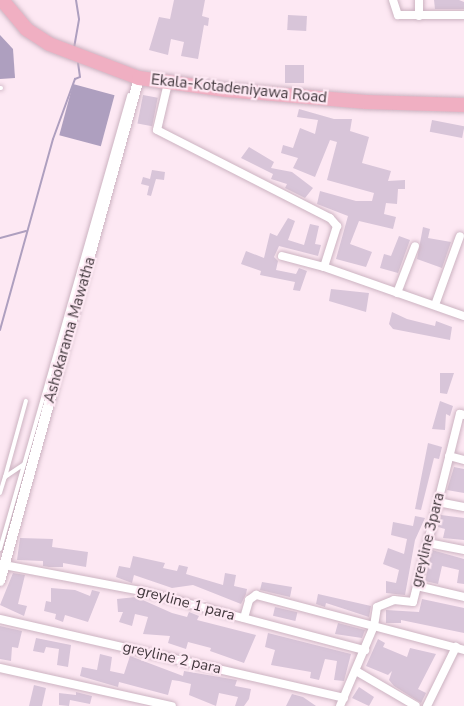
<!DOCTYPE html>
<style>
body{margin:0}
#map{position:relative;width:464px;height:706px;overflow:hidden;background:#fde8f3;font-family:"Nunito Sans",sans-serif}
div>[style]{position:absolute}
.water>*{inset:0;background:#ae9fbf;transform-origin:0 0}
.stream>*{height:2px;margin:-1px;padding:0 1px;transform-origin:1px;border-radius:1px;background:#ae9fbf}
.building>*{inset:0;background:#d8c5d9;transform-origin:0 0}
.roads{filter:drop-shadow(0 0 2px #ccb3c1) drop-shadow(0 0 2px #ccb3c1)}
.service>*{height:4px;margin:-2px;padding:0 2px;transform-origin:2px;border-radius:2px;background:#fff}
.minor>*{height:8px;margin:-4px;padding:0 4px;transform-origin:4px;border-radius:4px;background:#fff}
.tertiary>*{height:10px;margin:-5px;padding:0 5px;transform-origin:5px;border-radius:5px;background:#fff}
.primary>*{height:14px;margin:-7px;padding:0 7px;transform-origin:7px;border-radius:7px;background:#f0afc2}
span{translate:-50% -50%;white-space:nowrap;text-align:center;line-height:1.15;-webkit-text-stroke:4.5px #fde8f3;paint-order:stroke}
.street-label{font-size:15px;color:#42383d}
</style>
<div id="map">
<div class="water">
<div style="clip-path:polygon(0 35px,13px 49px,15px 78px,0 79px)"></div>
<div style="left:73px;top:84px;width:43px;height:53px;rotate:15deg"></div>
</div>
<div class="stream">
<div style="left:74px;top:48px;width:29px;rotate:-80deg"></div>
<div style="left:79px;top:19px;width:19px;rotate:-99deg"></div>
<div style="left:0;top:238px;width:27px;rotate:-15deg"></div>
<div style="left:0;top:330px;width:198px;rotate:-74.5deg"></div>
<div style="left:53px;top:139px;width:64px;rotate:-69.9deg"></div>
<div style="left:75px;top:79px;width:5px;rotate:-22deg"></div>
<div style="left:80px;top:77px;width:14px;rotate:-98deg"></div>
</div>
<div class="building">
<div style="clip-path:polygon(174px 0,205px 0,202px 16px,209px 18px,208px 26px,204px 25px,198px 59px,181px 56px,184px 42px,171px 39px,168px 55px,149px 50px,159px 17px,170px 19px)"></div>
<div style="clip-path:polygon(434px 0,459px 0,464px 2px,464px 9px,435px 9px)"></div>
<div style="left:288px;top:15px;width:19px;height:15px;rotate:3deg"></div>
<div style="left:285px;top:65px;width:19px;height:18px"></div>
<div style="left:143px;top:95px;width:15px;height:29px;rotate:11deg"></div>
<div style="clip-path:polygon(299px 109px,334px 119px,352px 119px,350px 131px,369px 137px,362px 163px,391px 171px,388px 181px,405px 180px,405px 189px,398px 189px,397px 204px,386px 203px,384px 214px,396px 217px,393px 229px,359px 221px,350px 244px,372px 252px,366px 267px,336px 259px,348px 216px,317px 204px,320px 191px,356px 201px,372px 201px,374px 193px,327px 180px,337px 142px,330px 140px,315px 177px,293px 168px,298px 158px,281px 153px,283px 145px,293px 148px,300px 128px,315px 134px,318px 120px,297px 117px)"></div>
<div style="left:432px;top:120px;width:33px;height:12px;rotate:11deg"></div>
<div style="clip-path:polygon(249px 147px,274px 162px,271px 168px,292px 172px,313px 188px,305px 198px,285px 188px,287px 184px,271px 179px,273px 174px,241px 158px)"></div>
<div style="clip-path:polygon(152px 170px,165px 172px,164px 180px,156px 179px,151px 196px,147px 195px,149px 186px,141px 184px,143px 177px,150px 179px)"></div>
<div style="clip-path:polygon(288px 218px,295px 221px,288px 240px,304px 245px,310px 224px,319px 226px,315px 244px,321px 245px,318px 256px,279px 246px,274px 257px,278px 261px,276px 270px,296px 274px,299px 268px,307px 271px,300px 291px,293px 290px,295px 282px,260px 275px,261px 271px,241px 264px,246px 251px,264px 258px,270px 233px,277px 236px)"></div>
<div style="clip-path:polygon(423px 227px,430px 229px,428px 238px,451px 242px,442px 268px,417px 259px)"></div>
<div style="clip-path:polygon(399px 236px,410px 240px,398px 273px,380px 268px,384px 254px,391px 256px)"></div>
<div style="clip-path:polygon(331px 289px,369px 293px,366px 312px,329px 301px)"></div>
<div style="clip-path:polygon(392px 312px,407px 319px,435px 326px,436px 321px,452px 327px,450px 340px,393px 329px,389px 324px)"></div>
<div style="clip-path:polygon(440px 373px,454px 373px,447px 394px,440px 393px)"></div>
<div style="clip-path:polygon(440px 401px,453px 406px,450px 416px,446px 414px,445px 430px,432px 429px)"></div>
<div style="clip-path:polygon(428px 443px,442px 447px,439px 459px,434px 458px,421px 510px,415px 509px)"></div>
<div style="clip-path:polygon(454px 467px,464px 469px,464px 493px,447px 490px)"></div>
<div style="clip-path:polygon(441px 515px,464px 518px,464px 540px,443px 538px,445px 529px,438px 527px)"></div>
<div style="clip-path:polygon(415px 516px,425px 518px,415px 540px,405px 595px,386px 593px,386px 581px,396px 583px,399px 570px,383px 564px,388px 548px,404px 554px,407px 539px,391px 535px,393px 522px,413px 526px)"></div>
<div style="clip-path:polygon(20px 538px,53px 539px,52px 547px,88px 552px,86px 567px,63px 563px,63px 567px,49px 567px,43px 566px,43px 561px,17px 560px)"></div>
<div style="clip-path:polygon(432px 550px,464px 559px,464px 584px,457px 583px,459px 570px,442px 566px,438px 584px,425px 581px)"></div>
<div style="clip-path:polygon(133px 556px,165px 563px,163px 568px,177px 571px,179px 565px,188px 567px,186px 574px,223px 585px,225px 573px,236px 575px,234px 586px,247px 589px,246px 594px,241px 604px,193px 585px,172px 588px,134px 575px,132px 583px,116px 577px,119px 566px,130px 568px)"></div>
<div style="clip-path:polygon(13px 573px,25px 575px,18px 604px,27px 606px,24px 616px,0 605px)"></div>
<div style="clip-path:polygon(262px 582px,292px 587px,290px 597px,260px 590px)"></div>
<div style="clip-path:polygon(51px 588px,75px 590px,90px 596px,92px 590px,100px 592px,88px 622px,65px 615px,63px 622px,55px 619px,56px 614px,44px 611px,46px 601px,51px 602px)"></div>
<div style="clip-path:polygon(318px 594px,371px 606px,369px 617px,326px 603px,325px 607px,316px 604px)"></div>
<div style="clip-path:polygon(136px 597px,172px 613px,187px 617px,189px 612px,199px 616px,197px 620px,256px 635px,244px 663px,210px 651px,211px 648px,188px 642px,186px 649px,168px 643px,170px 636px,143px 634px,148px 617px,135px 614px,132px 626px,119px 622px,123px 612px,118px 612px,117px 599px)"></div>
<div style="clip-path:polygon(422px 599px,464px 608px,464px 633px,401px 620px,401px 623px,386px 623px,386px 610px,419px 612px)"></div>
<div style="left:275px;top:607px;width:23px;height:9px;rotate:13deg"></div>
<div style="clip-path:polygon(338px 623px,365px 630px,362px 638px,335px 634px)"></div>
<div style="clip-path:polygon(0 626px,22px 631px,18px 648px,12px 647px,11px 661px,0 659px)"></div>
<div style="clip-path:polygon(268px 633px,351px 654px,344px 681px,334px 680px,337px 661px,325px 659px,319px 680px,310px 678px,311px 672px,271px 665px,275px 650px,265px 647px)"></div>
<div style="clip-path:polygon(36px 638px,71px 645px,68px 667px,57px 665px,59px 649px,46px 647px,44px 653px,33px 651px)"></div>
<div style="clip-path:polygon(378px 639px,385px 643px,383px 647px,407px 657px,410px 648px,436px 654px,418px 689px,426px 693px,421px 703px,394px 686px,389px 680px,392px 671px,388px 675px,366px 666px)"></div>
<div style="clip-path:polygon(100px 654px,112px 657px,110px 671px,124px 674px,130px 656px,183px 676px,184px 671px,237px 680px,235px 686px,251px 689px,249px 699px,244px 706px,235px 706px,238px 697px,219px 693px,216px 706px,189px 695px,191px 684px,179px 681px,172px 680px,168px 695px,119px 682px,118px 687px,80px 676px,82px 667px,97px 670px)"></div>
<div style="clip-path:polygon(34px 685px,46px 688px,42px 706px,29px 706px)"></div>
<div style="clip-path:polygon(359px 687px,374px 697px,369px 706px,352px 698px)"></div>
<div style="clip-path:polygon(76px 692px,92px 696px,90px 704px,70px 700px,69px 706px,59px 705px,59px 693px,76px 695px)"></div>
<div style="clip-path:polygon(292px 694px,303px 697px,316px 706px,286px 706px)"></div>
</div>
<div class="roads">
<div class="service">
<div style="left:0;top:88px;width:1px"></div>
<div style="left:5px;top:477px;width:79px;rotate:-74.6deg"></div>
<div style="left:0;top:493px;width:17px;rotate:-73deg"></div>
<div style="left:5px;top:477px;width:23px;rotate:-34deg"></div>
<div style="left:0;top:549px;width:472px;rotate:-74.1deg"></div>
</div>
<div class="minor">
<div style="left:393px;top:0;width:16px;rotate:72deg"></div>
<div style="left:398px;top:15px;width:66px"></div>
<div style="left:419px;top:16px;width:16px;rotate:-90deg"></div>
<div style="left:168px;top:83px;width:48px;rotate:103.2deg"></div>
<div style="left:157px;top:130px;width:194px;rotate:27deg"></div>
<div style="left:330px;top:218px;width:11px;rotate:49deg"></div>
<div style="left:337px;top:226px;width:43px;rotate:107.6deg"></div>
<div style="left:324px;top:267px;width:148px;rotate:19.3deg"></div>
<div style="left:282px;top:256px;width:43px;rotate:14.7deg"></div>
<div style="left:397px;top:293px;width:50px;rotate:-69deg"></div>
<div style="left:435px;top:305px;width:73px;rotate:-70.1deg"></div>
<div style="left:449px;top:456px;width:16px;rotate:15deg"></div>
<div style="left:438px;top:502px;width:26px;rotate:11deg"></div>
<div style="left:428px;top:543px;width:37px;rotate:11deg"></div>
<div style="left:4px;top:565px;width:139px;rotate:10.7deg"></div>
<div style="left:141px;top:591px;width:232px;rotate:14.8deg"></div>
<div style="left:417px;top:586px;width:48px;rotate:13.2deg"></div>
<div style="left:244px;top:618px;width:19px;rotate:-74deg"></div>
<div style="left:249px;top:600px;width:9px;rotate:-36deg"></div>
<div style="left:256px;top:595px;width:215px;rotate:14.8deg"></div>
<div style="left:0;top:619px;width:353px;rotate:12.9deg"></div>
<div style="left:0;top:668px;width:176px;rotate:12.5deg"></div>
<div style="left:356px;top:671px;width:69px;rotate:30.3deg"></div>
<div style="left:340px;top:706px;width:87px;rotate:-67deg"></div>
<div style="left:374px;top:626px;width:19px;rotate:-81deg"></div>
<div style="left:377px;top:607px;width:18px;rotate:-22deg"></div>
<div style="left:394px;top:600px;width:19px;rotate:6deg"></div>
<div style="left:413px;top:602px;width:194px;rotate:-76deg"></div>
<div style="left:460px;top:414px;width:4px;rotate:14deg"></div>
<div style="left:427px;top:706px;width:66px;rotate:-63.8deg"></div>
</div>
<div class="tertiary">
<div style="left:0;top:581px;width:522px;rotate:-74.55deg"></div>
</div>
<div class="primary">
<div style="left:2px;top:0;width:38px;rotate:50deg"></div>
<div style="left:26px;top:29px;width:27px;rotate:33deg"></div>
<div style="left:49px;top:44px;width:96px;rotate:20.7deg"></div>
<div style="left:139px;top:78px;width:88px;rotate:7.9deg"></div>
<div style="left:226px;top:90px;width:141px;rotate:4.9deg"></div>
<div style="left:366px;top:102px;width:98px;rotate:1.8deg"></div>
</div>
</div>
<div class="street-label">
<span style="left:239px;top:89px;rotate:6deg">Ekala-Kotadeniyawa Road</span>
<span style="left:70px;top:330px;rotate:-74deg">Ashokarama Mawatha</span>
<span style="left:428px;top:540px;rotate:-76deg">greyline 3para</span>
<span style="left:186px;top:603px;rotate:15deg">greyline 1 para</span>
<span style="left:172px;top:658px;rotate:13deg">greyline 2 para</span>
</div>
</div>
